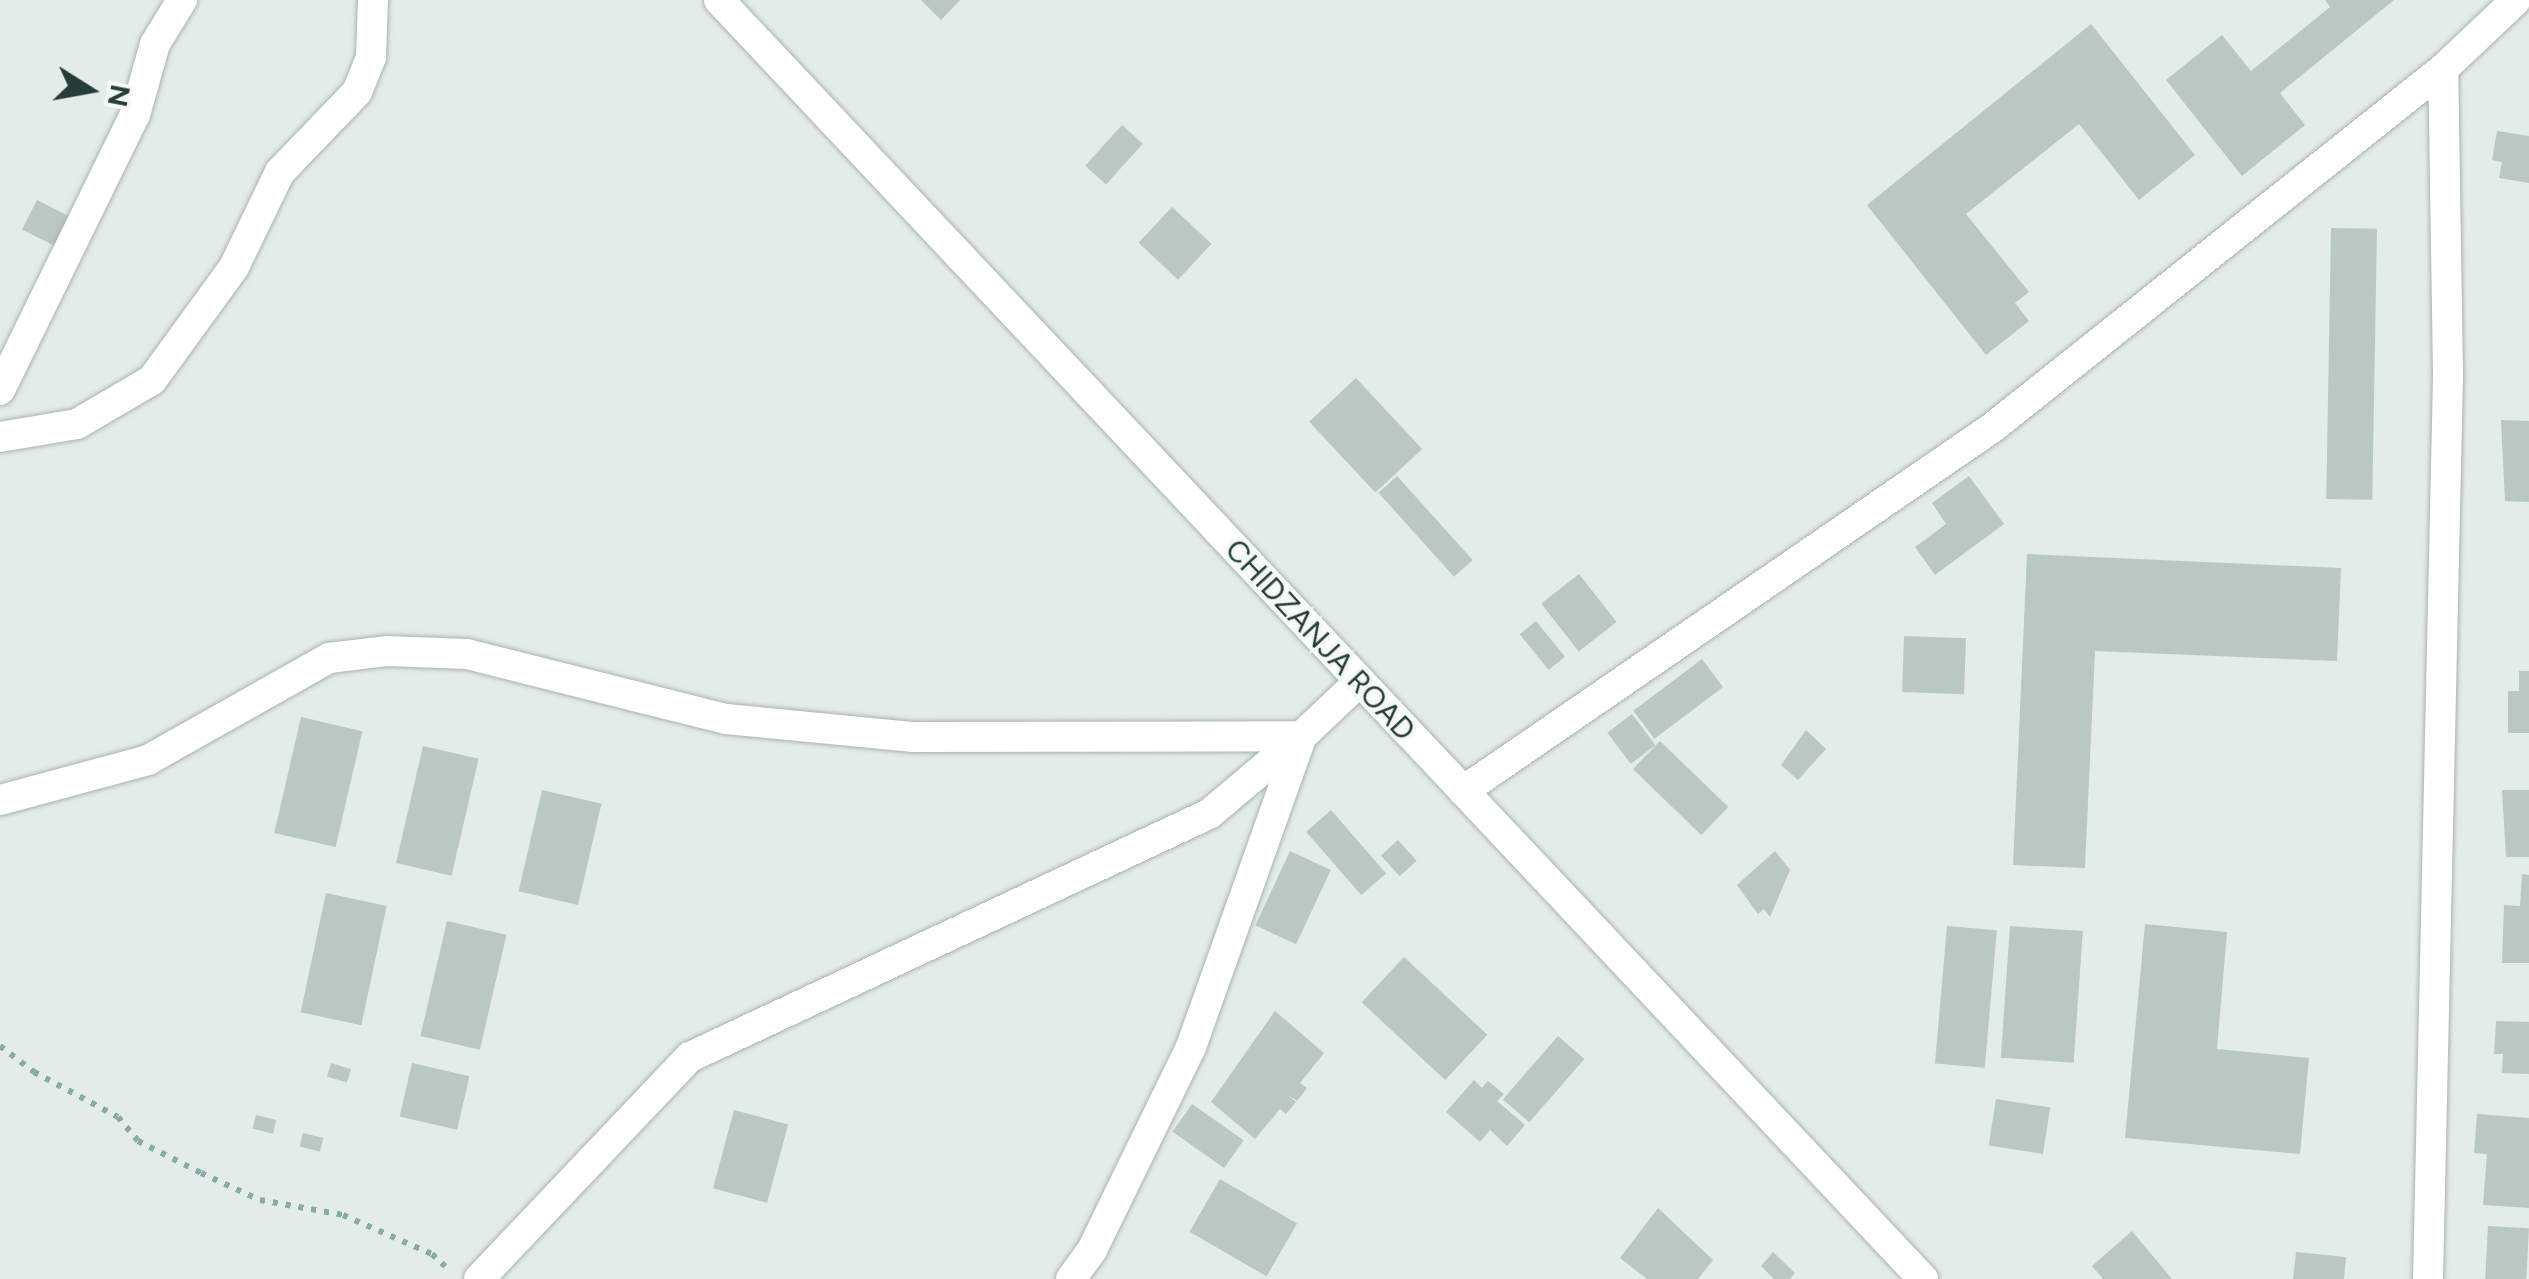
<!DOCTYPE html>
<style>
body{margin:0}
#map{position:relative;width:2529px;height:1279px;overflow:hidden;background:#e4ece9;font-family:Figtree,sans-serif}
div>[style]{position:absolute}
.building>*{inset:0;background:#bac7c2;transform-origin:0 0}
.path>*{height:6px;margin-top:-3px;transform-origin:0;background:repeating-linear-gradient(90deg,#88aca3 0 5px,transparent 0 13px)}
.roads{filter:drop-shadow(0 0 2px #a7b4b0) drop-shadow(0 0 2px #a7b4b0)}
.street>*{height:30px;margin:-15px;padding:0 15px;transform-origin:15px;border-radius:15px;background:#fff}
.secondary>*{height:30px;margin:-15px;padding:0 15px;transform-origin:15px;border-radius:15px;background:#fff}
span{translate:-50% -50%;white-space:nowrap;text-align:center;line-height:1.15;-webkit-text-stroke:8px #f4f9f7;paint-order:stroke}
.street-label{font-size:30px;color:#253c37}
.north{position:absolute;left:40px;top:40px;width:100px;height:100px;-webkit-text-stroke:8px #f4f9f7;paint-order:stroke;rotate:101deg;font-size:28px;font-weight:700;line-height:40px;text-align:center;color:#253c37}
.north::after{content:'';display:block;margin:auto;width:35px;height:45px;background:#253c37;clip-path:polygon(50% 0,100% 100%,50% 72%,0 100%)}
</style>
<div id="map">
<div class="building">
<div style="clip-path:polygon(921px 0,960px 0,941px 20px)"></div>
<div style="clip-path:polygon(2325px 0,2394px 0,2280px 93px,2305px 125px,2242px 176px,2166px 80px,2222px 35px,2251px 71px,2330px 7px)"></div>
<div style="clip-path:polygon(2091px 24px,2195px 155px,2139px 200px,2079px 124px,1966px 214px,2029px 292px,2015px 303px,2029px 321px,1986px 355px,1867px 205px)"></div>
<div style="left:1122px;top:125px;width:28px;height:55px;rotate:42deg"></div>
<div style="clip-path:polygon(2497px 131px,2529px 136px,2529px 183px,2499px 178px,2502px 162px,2492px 160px)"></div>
<div style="left:37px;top:200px;width:39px;height:33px;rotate:27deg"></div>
<div style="left:1172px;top:207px;width:54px;height:49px;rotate:43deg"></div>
<div style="left:2331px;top:228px;width:46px;height:271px;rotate:1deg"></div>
<div style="left:1356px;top:378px;width:97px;height:64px;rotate:47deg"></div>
<div style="clip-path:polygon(2501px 420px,2529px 421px,2529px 502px,2505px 501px)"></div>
<div style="left:1397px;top:476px;width:113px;height:25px;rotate:48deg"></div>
<div style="clip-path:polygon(1969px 476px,2004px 524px,1935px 575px,1915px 547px,1946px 524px,1932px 503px)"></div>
<div style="clip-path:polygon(2027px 554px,2341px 568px,2337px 661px,2095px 651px,2085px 868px,2013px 865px)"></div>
<div style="left:1579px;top:574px;width:61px;height:48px;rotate:52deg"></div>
<div style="left:1536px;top:621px;width:46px;height:21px;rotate:51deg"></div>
<div style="left:1904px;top:636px;width:62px;height:56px;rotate:2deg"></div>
<div style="left:1702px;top:659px;width:35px;height:86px;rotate:53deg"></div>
<div style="clip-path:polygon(2519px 671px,2529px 671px,2529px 733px,2508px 733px,2508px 691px,2519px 691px)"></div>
<div style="left:1632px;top:714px;width:39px;height:31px;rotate:53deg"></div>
<div style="left:301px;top:717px;width:63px;height:119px;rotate:13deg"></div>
<div style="clip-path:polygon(1806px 730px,1826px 749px,1798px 780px,1781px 765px)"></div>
<div style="left:1660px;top:741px;width:95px;height:39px;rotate:44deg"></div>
<div style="left:423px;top:746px;width:57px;height:120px;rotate:13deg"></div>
<div style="left:542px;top:790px;width:61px;height:104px;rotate:13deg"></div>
<div style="clip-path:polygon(2502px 790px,2529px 790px,2529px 857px,2506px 857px)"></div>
<div style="left:1331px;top:810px;width:84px;height:33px;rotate:49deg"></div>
<div style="left:1398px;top:840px;width:28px;height:23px;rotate:48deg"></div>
<div style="left:1290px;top:851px;width:45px;height:82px;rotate:25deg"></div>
<div style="clip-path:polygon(1775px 851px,1790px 870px,1770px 917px,1764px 909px,1758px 914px,1737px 885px)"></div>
<div style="clip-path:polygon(2522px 874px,2529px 875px,2529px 963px,2502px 963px,2504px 905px,2520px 906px)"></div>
<div style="left:326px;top:893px;width:62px;height:122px;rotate:12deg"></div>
<div style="left:447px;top:921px;width:61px;height:118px;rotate:13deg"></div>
<div style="clip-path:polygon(2145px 924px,2227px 932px,2217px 1049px,2309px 1058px,2300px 1154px,2125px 1138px)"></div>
<div style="left:1947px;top:926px;width:50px;height:138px;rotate:5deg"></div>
<div style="left:2010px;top:926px;width:73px;height:132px;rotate:4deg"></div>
<div style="left:1404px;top:957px;width:114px;height:62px;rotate:43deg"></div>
<div style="clip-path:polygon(1275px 1011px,1324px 1053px,1300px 1083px,1307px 1088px,1297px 1101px,1286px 1094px,1296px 1102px,1286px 1114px,1280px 1109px,1255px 1139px,1211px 1102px)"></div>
<div style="clip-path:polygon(2496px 1021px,2529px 1022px,2529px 1074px,2502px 1073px,2503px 1054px,2494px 1054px)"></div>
<div style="left:1558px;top:1036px;width:35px;height:84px;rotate:41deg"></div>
<div style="left:331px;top:1063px;width:21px;height:14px;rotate:17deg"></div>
<div style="left:412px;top:1063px;width:59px;height:55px;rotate:13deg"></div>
<div style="clip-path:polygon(1474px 1080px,1482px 1088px,1488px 1081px,1504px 1094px,1497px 1101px,1525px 1125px,1507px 1146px,1490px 1130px,1480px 1142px,1446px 1112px)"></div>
<div style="left:1996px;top:1099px;width:55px;height:47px;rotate:9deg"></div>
<div style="left:1192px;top:1104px;width:63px;height:34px;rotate:35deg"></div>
<div style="left:734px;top:1110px;width:56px;height:81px;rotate:15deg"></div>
<div style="clip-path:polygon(2477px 1114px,2529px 1118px,2529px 1208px,2483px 1205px,2487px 1154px,2474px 1153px)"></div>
<div style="left:256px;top:1115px;width:21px;height:14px;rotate:14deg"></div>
<div style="left:303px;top:1133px;width:21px;height:14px;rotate:14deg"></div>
<div style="left:1220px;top:1179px;width:89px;height:61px;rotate:30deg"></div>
<div style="clip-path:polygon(1658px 1208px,1713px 1260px,1698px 1279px,1647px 1279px,1620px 1258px)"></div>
<div style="left:2488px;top:1226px;width:41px;height:53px;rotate:3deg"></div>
<div style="clip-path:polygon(2132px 1231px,2172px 1279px,2103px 1279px,2092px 1266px)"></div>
<div style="clip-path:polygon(1773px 1252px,1795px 1273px,1790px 1279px,1774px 1279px,1761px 1266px)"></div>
<div style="clip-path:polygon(2296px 1252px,2346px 1257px,2344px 1279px,2293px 1279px)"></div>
</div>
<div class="path">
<div style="left:0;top:1046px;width:43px;rotate:37.4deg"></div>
<div style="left:34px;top:1072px;width:95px;rotate:28.2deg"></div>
<div style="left:118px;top:1117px;width:31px;rotate:50deg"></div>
<div style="left:138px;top:1141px;width:71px;rotate:26.9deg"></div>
<div style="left:201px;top:1173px;width:65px;rotate:24.6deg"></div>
<div style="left:260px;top:1200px;width:84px;rotate:10.2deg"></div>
<div style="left:343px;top:1215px;width:97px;rotate:23.7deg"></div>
<div style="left:432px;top:1254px;width:21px;rotate:43deg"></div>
</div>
<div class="roads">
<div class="street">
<div style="left:0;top:390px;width:306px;rotate:-63.9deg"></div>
<div style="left:135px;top:115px;width:74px;rotate:-74.3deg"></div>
<div style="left:155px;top:44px;width:52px;rotate:-58.5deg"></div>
<div style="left:0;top:437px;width:78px;rotate:-9.6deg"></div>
<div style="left:77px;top:424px;width:87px;rotate:-30.4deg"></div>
<div style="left:152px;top:380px;width:140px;rotate:-54deg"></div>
<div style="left:234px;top:267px;width:106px;rotate:-64.2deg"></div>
<div style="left:280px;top:172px;width:111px;rotate:-46.1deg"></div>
<div style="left:357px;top:92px;width:38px;rotate:-68deg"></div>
<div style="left:371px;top:57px;width:57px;rotate:-88deg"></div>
<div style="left:1463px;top:791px;width:642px;rotate:-34.46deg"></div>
<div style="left:1992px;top:428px;width:576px;rotate:-38.52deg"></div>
<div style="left:2443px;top:69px;width:100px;rotate:-43.4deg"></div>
<div style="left:0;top:800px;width:153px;rotate:-15.1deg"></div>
<div style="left:148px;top:760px;width:208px;rotate:-29.4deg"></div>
<div style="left:329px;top:658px;width:57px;rotate:-7deg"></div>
<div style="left:386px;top:651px;width:81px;rotate:2.1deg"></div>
<div style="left:467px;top:654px;width:267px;rotate:14.1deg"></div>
<div style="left:726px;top:719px;width:189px;rotate:5.5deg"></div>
<div style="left:914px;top:737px;width:388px;rotate:-0.1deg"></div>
<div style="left:479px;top:1279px;width:306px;rotate:-46.5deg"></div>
<div style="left:690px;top:1057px;width:573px;rotate:-25.09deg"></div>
<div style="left:1209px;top:814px;width:121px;rotate:-40deg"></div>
<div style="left:1071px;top:1279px;width:36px;rotate:-54deg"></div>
<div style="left:1092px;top:1250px;width:226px;rotate:-64deg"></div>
<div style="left:1191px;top:1047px;width:330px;rotate:-70.4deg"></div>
<div style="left:1302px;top:736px;width:80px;rotate:-43.5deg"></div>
<div style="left:2428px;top:1279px;width:905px;rotate:-88.73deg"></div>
<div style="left:2448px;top:374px;width:305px;rotate:-90.9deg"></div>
</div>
<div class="secondary">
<div style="left:719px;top:0;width:1757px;rotate:46.73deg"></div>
</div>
</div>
<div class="street-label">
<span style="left:1320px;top:640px;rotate:47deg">CHIDZANJA ROAD</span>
</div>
<div class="north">N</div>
</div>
